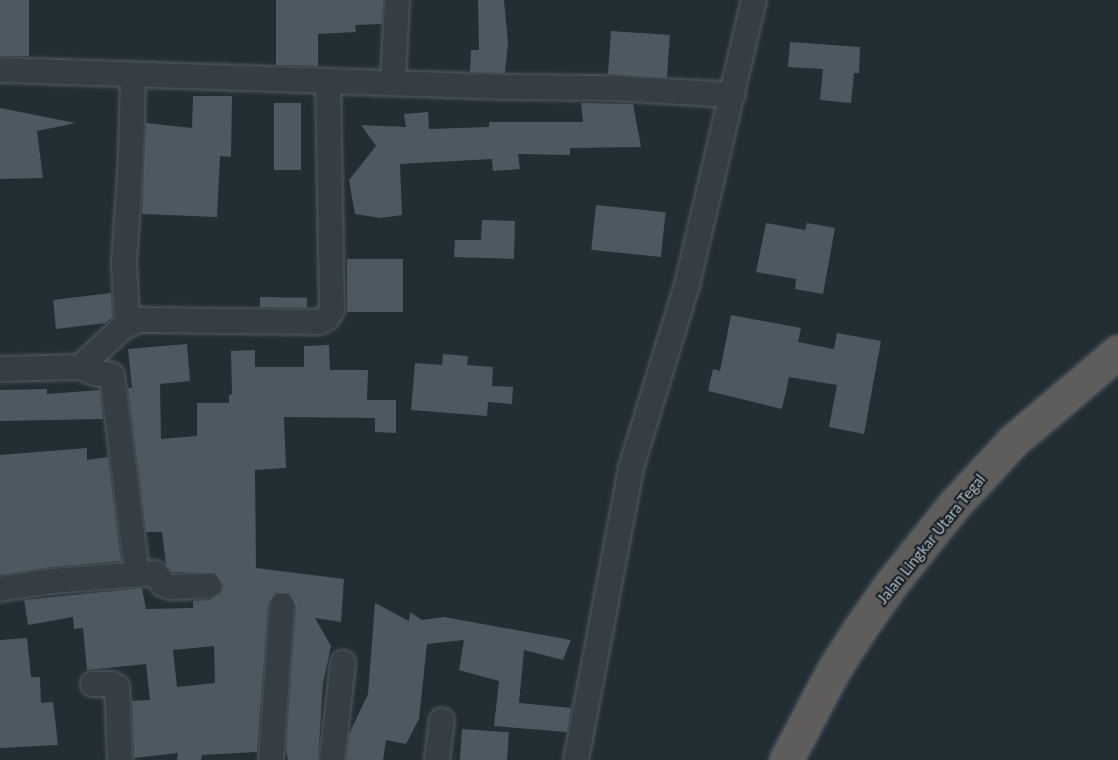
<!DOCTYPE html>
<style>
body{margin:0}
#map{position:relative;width:1118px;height:760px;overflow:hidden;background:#222d34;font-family:Lato,sans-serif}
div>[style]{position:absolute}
.building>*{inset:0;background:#4d5962;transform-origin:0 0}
.roads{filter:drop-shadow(0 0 2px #525c62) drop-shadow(0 0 2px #525c62)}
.minor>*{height:24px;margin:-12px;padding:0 12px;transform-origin:12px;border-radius:12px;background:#353e45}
.trunk>*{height:33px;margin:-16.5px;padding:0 16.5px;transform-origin:16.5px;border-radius:16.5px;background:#5e5d5c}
span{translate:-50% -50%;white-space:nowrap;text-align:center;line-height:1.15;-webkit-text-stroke:4.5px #1b2329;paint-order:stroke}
.street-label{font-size:15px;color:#afb9c1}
</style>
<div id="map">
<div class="building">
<div style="left:0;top:0;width:29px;height:56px"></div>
<div style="clip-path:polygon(276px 0,383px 0,382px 24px,355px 25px,356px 32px,318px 34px,318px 66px,276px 65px)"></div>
<div style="clip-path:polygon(478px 0,504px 0,508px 43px,505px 73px,470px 72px,471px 50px,479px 50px)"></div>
<div style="left:611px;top:31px;width:59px;height:43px;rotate:4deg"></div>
<div style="clip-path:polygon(790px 42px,860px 47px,859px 73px,854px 73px,851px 103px,820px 100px,823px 69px,788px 67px)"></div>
<div style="clip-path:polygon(193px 96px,232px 96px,231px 157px,220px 156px,217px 217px,142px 214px,146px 123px,192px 128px)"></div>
<div style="left:274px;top:103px;width:27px;height:67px"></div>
<div style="clip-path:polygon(581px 103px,633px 104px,641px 147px,570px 148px,570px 155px,518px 154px,520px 169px,493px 171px,492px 159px,400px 164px,402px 215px,380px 218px,355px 214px,349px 180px,376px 146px,361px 125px,406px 127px,404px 114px,428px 112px,429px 129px,489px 127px,489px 122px,583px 122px)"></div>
<div style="clip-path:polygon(0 108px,76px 123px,37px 131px,43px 178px,0 179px)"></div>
<div style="left:596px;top:205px;width:70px;height:45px;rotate:6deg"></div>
<div style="clip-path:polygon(482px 220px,515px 221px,514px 259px,454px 257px,455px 240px,481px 240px)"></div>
<div style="clip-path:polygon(766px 223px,805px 230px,807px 223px,835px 228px,823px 294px,795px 289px,796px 279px,756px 272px)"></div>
<div style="left:347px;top:259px;width:56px;height:53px"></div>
<div style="clip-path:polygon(111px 293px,112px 317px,106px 323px,56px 329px,53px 300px)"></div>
<div style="left:260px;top:297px;width:47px;height:10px;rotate:1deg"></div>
<div style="clip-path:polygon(731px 315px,801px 328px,798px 342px,834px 349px,837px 333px,881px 341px,864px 434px,829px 427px,837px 385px,789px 377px,782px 409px,708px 391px,713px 369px,720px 371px)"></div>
<div style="clip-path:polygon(evenodd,187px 344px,190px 381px,160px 384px,161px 439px,197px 436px,197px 403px,229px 403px,229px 395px,232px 394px,231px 351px,255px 350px,255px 367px,304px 367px,304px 346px,329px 345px,330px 370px,368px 370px,367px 400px,396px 400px,396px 433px,375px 432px,375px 418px,284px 417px,286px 468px,255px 470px,256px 568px,344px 579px,341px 622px,315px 618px,331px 646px,323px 683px,318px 760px,288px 760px,286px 749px,296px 606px,289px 593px,275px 593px,268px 604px,257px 752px,202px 755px,201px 760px,177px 760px,178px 753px,134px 758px,132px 701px,150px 700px,146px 664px,87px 670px,83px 628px,74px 629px,73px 617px,28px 625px,24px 600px,142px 588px,146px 609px,193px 608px,193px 601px,210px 600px,221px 593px,223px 585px,215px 573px,172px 572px,166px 565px,162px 532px,146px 532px,128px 388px,132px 388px,128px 349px,187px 344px,214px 646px,215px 683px,177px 687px,173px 650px,214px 646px)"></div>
<div style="clip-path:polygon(443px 354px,468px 356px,467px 365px,493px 367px,492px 386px,513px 387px,512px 404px,488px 402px,487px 416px,411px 410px,415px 363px,442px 365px)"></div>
<div style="clip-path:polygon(47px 389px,47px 394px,100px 390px,103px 419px,0 421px,0 390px)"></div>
<div style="clip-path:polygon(87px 448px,87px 460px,108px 457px,121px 561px,51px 567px,0 575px,0 455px)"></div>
<div style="clip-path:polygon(375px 603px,409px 621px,410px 612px,422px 620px,444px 617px,571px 640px,563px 660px,524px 650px,519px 703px,571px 708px,567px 732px,494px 726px,499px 681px,459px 670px,464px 640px,427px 644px,419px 719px,406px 744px,386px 740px,383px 760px,346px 760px,349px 734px,368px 694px)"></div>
<div style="clip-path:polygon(27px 638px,31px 677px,40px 677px,41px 703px,53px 702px,58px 745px,0 748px,0 640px)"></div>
<div style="left:462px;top:729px;width:47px;height:31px;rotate:4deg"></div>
</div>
<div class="roads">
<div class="minor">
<div style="left:0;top:70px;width:328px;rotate:1.9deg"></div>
<div style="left:393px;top:83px;width:83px;rotate:-87.2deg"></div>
<div style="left:127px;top:324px;width:61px;rotate:-92.8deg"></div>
<div style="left:124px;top:263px;width:106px;rotate:-86.2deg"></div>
<div style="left:131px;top:157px;width:81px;rotate:-88.6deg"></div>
<div style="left:80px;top:367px;width:16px;rotate:22deg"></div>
<div style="left:95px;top:373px;width:17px;rotate:7deg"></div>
<div style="left:112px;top:375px;width:201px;rotate:82.8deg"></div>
<div style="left:0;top:369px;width:80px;rotate:-1.4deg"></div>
<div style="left:80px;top:367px;width:57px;rotate:-42.9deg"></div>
<div style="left:122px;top:328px;width:18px;rotate:-27deg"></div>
<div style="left:138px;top:320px;width:181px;rotate:0.6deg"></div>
<div style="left:319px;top:322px;width:9px;rotate:-27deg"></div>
<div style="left:327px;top:318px;width:9px;rotate:-58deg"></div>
<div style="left:332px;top:310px;width:229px;rotate:-91deg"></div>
<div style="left:328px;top:81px;width:178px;rotate:1.9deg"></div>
<div style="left:506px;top:87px;width:106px;rotate:0.5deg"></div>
<div style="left:612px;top:88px;width:121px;rotate:3.3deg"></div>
<div style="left:0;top:589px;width:53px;rotate:-8.7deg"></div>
<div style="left:52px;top:581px;width:103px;rotate:-4.4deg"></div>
<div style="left:155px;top:573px;width:14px;rotate:54deg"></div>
<div style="left:163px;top:584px;width:9px;rotate:21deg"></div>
<div style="left:171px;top:587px;width:38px;rotate:-2deg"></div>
<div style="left:93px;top:684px;width:19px"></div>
<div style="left:112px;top:684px;width:6px;rotate:31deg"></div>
<div style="left:117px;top:687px;width:73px;rotate:87.6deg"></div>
<div style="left:271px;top:760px;width:155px;rotate:-85.9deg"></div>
<div style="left:332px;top:760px;width:98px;rotate:-83.5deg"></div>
<div style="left:437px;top:760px;width:40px;rotate:-82.9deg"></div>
<div style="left:576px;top:760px;width:297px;rotate:-79.3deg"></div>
<div style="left:631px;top:468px;width:191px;rotate:-73deg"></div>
<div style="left:687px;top:285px;width:293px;rotate:-76.8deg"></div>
</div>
<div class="trunk">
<div style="left:786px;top:760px;width:103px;rotate:-62.2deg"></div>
<div style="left:834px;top:669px;width:50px;rotate:-57.3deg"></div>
<div style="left:861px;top:627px;width:52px;rotate:-55.1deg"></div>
<div style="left:891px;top:584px;width:100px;rotate:-51.5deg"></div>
<div style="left:953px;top:506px;width:88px;rotate:-47.3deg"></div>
<div style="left:1013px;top:441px;width:138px;rotate:-40.3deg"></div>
</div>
</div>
<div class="street-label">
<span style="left:931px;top:539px;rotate:-51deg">Jalan Lingkar Utara Tegal</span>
</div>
</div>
